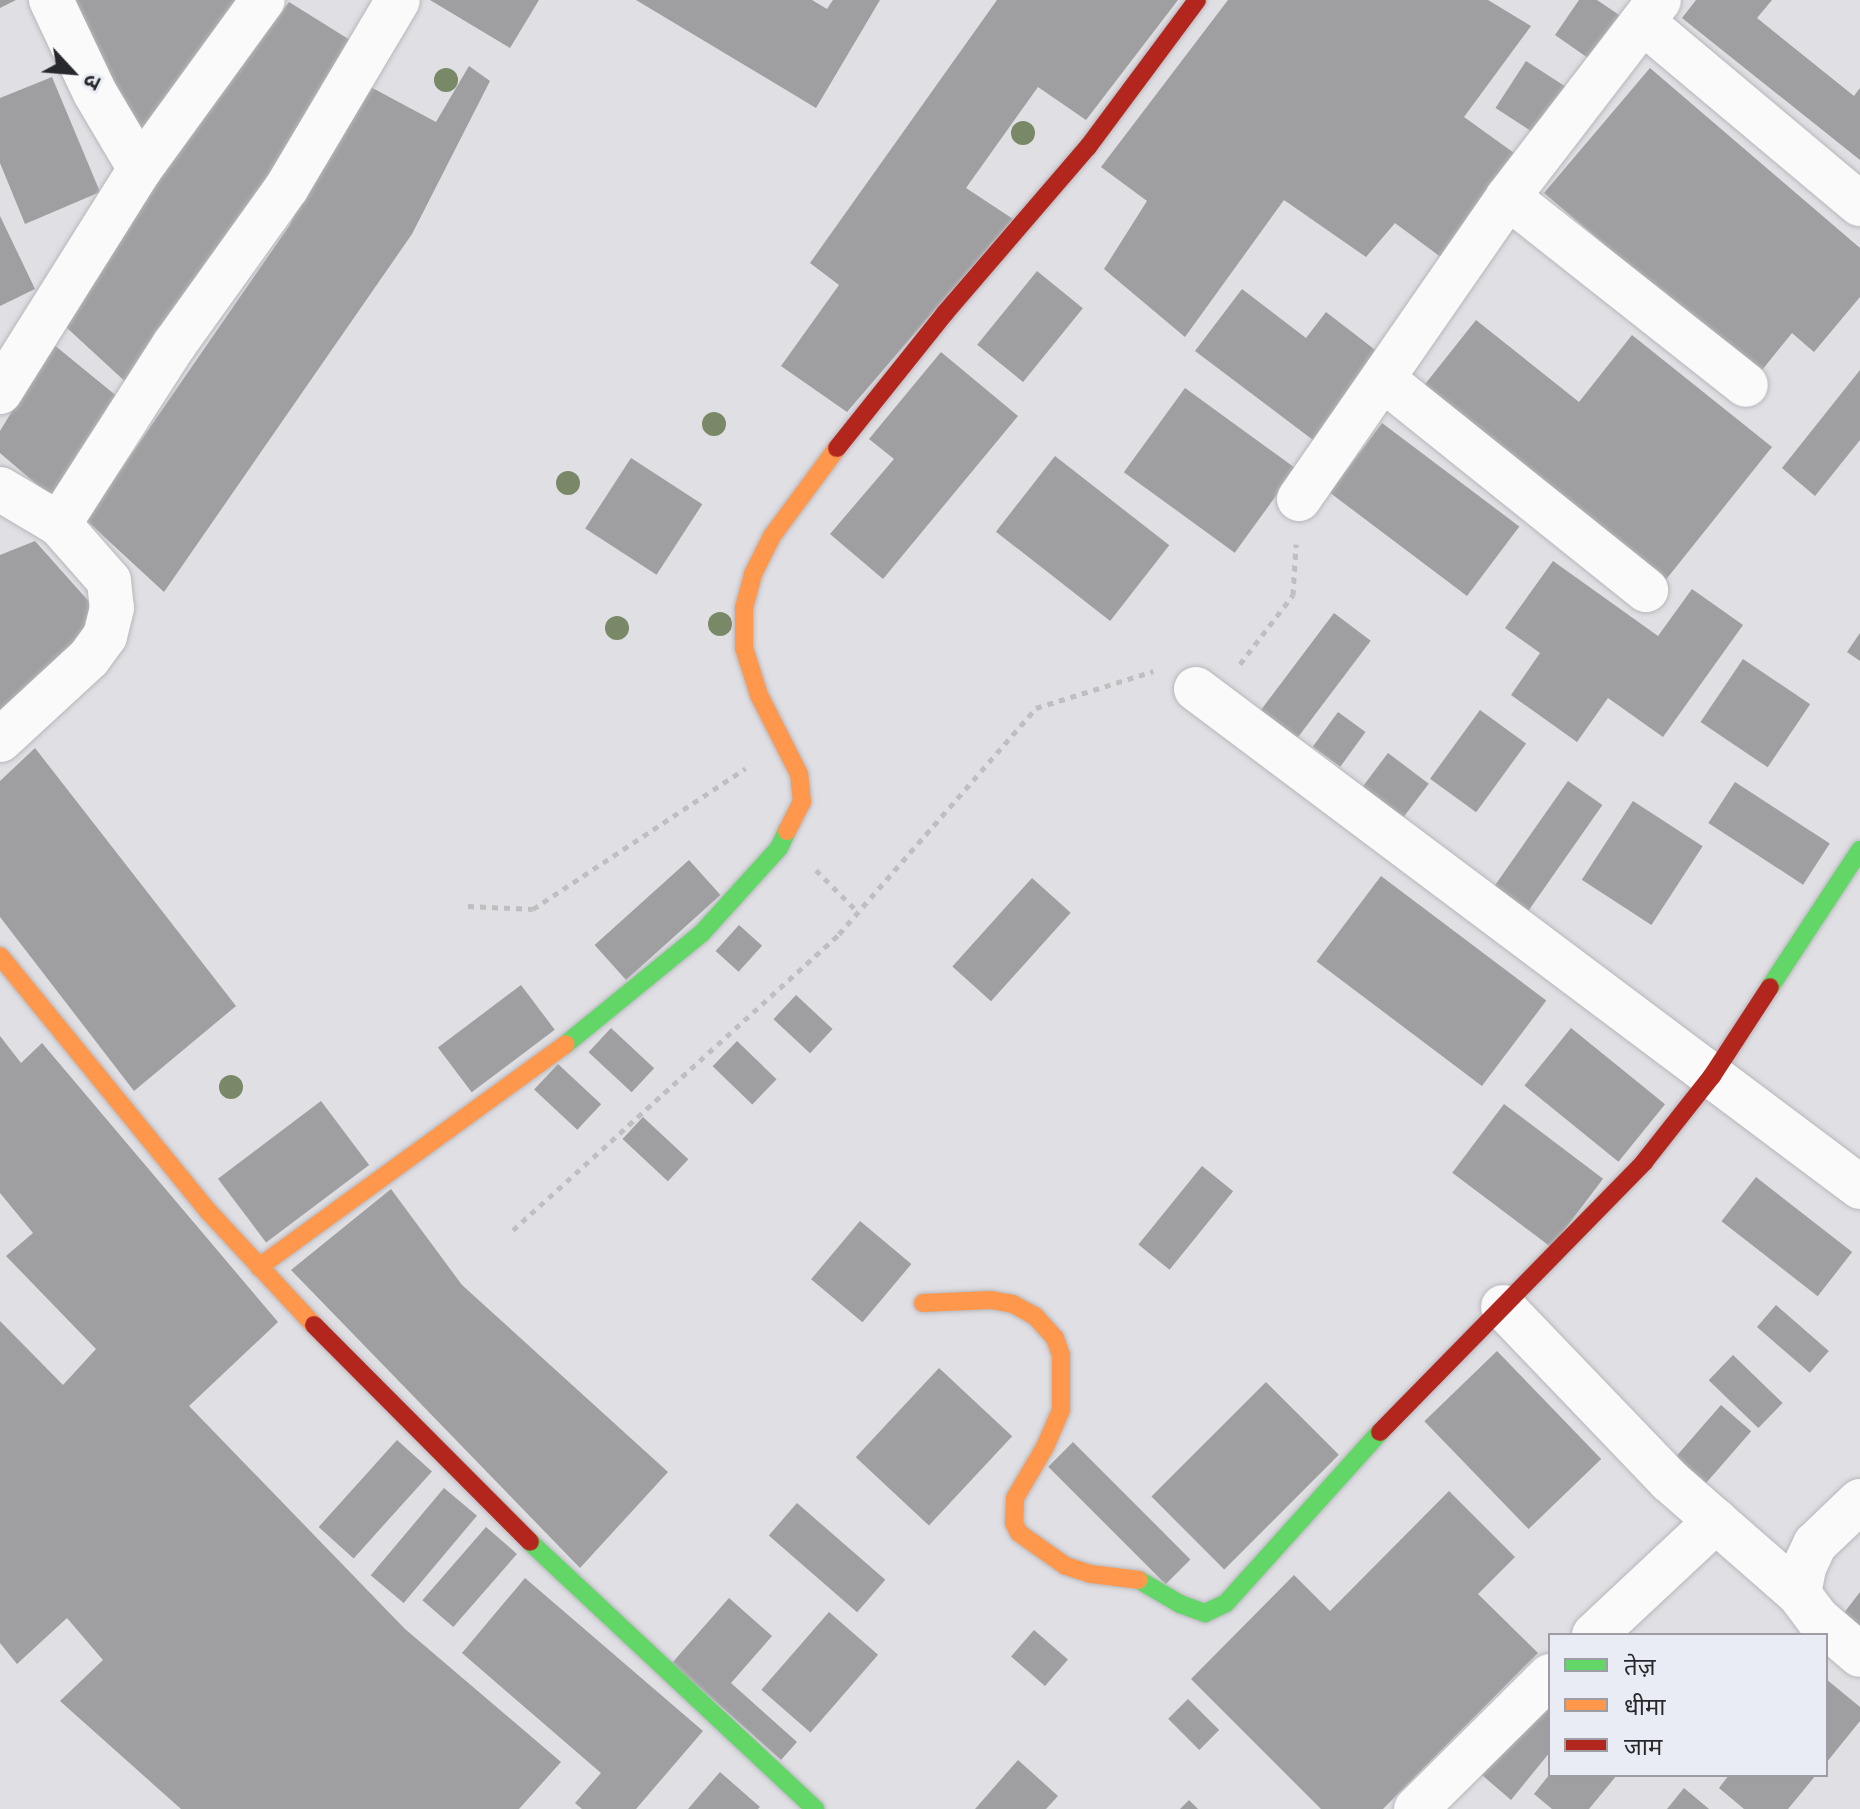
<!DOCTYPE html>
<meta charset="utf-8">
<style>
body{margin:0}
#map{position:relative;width:1860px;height:1809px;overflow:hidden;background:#dfdfe4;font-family:"Noto Sans","Noto Sans Devanagari",sans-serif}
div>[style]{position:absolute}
.building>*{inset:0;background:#9f9ea0;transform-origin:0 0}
.path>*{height:5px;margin-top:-2.5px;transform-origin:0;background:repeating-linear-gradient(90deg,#bfbfc1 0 6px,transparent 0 12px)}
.roads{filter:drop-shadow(0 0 2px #b7b7bb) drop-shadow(0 0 2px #b7b7bb)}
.street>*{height:44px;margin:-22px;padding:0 22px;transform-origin:22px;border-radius:22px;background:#fafafb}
.fast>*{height:18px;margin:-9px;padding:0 9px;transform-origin:9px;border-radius:9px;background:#63d668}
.slow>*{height:18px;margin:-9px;padding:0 9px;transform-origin:9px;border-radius:9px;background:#ff974d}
.jam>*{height:18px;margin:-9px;padding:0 9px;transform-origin:9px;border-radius:9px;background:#b3261e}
.trees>*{width:24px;height:24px;margin:-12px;border-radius:50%;background:#798967}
span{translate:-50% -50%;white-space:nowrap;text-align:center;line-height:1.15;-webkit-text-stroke:8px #e9ecf4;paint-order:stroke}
.legend{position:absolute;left:1548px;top:1633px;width:280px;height:144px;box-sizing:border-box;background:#e9ecf4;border:2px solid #9c9ea4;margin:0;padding:10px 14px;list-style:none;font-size:24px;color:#28292c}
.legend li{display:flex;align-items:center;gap:16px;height:40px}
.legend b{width:40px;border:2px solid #9c9ea4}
.north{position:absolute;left:32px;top:32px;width:80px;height:80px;-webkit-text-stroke:6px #e9ecf4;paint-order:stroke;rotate:116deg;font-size:22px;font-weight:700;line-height:32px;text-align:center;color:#28292c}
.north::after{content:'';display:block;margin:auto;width:28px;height:36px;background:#28292c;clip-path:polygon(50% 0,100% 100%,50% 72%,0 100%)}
</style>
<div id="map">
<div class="building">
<div style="clip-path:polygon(0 0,16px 0,0 8px)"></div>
<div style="clip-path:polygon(67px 0,240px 0,141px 142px)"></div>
<div style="clip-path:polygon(430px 0,539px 0,510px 48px)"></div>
<div style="clip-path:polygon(636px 0,812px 0,827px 9px,833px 0,880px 0,816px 108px)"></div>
<div style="clip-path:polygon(997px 0,1178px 0,1086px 120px,1038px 87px,966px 188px,1013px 219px,847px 412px,781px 366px,839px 285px,810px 263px)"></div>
<div style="clip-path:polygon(1228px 0,1488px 0,1531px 26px,1464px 117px,1521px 158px,1446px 261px,1395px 223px,1366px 257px,1284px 200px,1185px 337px,1104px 269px,1147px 201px,1101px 167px)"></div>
<div style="clip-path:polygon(1579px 0,1597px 0,1631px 23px,1601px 67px,1555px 35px)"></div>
<div style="clip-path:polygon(1696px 0,1772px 0,1757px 18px,1854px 96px,1860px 88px,1860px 160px,1682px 18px)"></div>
<div style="clip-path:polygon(289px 2px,358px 45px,130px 386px,66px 327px,156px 177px)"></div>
<div style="left:1526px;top:61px;width:57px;height:56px;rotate:33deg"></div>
<div style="clip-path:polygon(469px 66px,490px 81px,412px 234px,164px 592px,86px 520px,289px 226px,365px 84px,436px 122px)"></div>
<div style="clip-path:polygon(1650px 68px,1860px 248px,1860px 297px,1814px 352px,1792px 333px,1758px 375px,1544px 193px)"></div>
<div style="clip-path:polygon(52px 77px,100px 192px,25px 224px,0 163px,0 98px)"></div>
<div style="clip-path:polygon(0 216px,35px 289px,0 306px)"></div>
<div style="left:1037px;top:271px;width:59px;height:95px;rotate:39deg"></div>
<div style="clip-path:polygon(1242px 289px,1306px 338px,1326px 312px,1383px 356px,1317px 443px,1195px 351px)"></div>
<div style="clip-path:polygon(1476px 320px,1579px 402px,1632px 335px,1772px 447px,1664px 582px,1422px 388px)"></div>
<div style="clip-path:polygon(53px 344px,119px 398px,56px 501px,0 453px,0 431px)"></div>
<div style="clip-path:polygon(941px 352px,1018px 416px,883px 579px,830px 534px,894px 459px,869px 439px)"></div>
<div style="clip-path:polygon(1860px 370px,1860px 440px,1815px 496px,1782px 468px)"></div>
<div style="left:1185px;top:388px;width:137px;height:104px;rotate:36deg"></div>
<div style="left:1382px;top:423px;width:172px;height:87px;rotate:37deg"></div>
<div style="left:1055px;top:456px;width:145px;height:96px;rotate:38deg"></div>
<div style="left:631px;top:458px;width:85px;height:84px;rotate:33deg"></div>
<div style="clip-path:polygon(35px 541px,100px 614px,30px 696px,0 720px,0 555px)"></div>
<div style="clip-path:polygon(1553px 561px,1658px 636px,1692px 589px,1743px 625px,1663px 737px,1608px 698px,1577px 742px,1511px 695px,1540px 653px,1505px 628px)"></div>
<div style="left:1334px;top:613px;width:46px;height:132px;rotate:37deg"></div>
<div style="clip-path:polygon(1860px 633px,1860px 661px,1847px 652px)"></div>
<div style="left:1743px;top:659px;width:81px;height:76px;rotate:34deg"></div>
<div style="left:1480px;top:710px;width:57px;height:85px;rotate:36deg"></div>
<div style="left:1338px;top:712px;width:34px;height:43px;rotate:36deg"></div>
<div style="clip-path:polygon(35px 748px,236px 1006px,134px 1091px,0 917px,0 781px)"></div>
<div style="left:1388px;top:753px;width:51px;height:50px;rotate:37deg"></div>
<div style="left:1568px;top:781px;width:42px;height:129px;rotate:35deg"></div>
<div style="left:1735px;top:782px;width:113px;height:49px;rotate:33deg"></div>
<div style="left:1633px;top:801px;width:83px;height:94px;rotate:33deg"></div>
<div style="left:689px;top:860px;width:47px;height:127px;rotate:48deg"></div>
<div style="left:1381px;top:876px;width:207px;height:107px;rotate:37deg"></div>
<div style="left:1032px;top:878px;width:52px;height:119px;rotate:42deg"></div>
<div style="left:739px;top:925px;width:31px;height:35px;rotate:42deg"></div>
<div style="left:521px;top:985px;width:56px;height:104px;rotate:53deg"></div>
<div style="left:796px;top:995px;width:50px;height:33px;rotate:43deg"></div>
<div style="left:611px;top:1028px;width:59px;height:33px;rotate:43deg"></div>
<div style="left:1571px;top:1028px;width:121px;height:74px;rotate:39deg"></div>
<div style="clip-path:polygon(0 1036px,21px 1063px,42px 1043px,278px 1322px,189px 1406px,405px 1629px,561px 1762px,519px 1809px,181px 1809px,60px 1701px,103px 1660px,67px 1618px,17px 1664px,0 1643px,0 1321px,63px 1385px,96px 1349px,6px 1256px,33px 1233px,0 1193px)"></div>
<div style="left:737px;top:1041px;width:55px;height:35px;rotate:44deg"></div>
<div style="left:558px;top:1064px;width:59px;height:35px;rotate:43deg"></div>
<div style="left:321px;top:1101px;width:80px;height:129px;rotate:53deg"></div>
<div style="left:1504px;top:1104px;width:124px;height:86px;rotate:37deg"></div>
<div style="left:643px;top:1117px;width:62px;height:30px;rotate:43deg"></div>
<div style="left:1202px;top:1166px;width:40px;height:101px;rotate:39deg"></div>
<div style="left:1756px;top:1177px;width:122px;height:56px;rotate:38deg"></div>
<div style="clip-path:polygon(391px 1189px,462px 1285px,668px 1472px,580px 1568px,291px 1270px)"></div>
<div style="left:860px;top:1221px;width:67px;height:76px;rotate:40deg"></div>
<div style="left:1776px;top:1305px;width:70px;height:29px;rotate:41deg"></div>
<div style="left:1497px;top:1351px;width:150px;height:101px;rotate:46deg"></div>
<div style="left:1733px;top:1355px;width:69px;height:35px;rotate:44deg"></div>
<div style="left:939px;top:1368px;width:100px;height:122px;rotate:43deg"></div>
<div style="left:1266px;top:1382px;width:103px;height:162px;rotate:45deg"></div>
<div style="left:1721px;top:1405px;width:40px;height:75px;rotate:41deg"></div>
<div style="left:397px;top:1440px;width:47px;height:117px;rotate:42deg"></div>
<div style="left:1073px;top:1442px;width:166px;height:35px;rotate:45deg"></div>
<div style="left:444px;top:1488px;width:43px;height:114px;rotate:40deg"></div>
<div style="clip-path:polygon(1449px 1491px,1515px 1557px,1478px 1594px,1538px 1653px,1383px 1809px,1321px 1809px,1191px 1679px,1294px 1575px,1330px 1611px)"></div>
<div style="left:797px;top:1503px;width:117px;height:43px;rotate:41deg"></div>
<div style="left:486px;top:1527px;width:41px;height:97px;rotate:41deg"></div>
<div style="clip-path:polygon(525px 1578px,703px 1731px,636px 1809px,582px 1809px,575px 1803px,601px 1773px,462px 1653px)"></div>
<div style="clip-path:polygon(1860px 1592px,1860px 1640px,1837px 1622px)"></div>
<div style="clip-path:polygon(729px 1598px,772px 1636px,731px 1683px,797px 1742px,781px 1760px,672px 1663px)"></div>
<div style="left:829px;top:1612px;width:65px;height:103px;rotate:41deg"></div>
<div style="left:1034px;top:1630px;width:45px;height:35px;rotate:41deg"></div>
<div style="clip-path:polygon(1826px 1679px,1860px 1707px,1860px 1721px,1826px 1763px)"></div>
<div style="clip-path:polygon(1550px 1694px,1550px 1752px,1511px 1800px,1482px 1775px)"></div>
<div style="left:1188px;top:1699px;width:44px;height:28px;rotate:45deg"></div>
<div style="clip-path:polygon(1018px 1760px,1058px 1796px,1046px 1809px,975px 1809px)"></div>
<div style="clip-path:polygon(720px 1772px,760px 1807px,758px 1809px,688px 1809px)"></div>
<div style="clip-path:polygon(1549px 1775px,1617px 1775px,1589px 1809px,1552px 1809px,1534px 1794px)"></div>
<div style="clip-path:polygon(1729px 1775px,1816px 1775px,1788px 1809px,1744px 1809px,1719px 1788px)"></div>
<div style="clip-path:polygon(1684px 1788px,1709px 1809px,1667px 1809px)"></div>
<div style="clip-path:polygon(1189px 1800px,1198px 1809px,1180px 1809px)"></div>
</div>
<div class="path">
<div style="left:1240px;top:664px;width:87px;rotate:-52.5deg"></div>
<div style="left:1293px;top:595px;width:51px;rotate:-86.6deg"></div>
<div style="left:816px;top:870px;width:59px;rotate:45deg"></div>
<div style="left:468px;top:906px;width:65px;rotate:2.6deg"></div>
<div style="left:533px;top:909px;width:255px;rotate:-33.5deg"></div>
<div style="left:513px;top:1230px;width:440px;rotate:-42.2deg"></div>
<div style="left:839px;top:934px;width:300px;rotate:-48.9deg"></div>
<div style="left:1036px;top:708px;width:123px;rotate:-17.5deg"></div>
</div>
<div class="roads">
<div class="street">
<div style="left:1644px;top:23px;width:282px;rotate:40deg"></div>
<div style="left:140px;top:169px;width:209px;rotate:-54deg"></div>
<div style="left:1508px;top:197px;width:303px;rotate:38.3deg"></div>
<div style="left:1384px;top:380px;width:336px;rotate:38.7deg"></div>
<div style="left:0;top:392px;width:263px;rotate:-57.9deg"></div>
<div style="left:140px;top:169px;width:88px;rotate:-120.6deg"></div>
<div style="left:95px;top:93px;width:103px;rotate:-115.3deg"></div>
<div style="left:0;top:489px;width:69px;rotate:30.7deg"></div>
<div style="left:59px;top:524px;width:76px;rotate:48.7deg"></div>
<div style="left:109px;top:581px;width:27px;rotate:84deg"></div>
<div style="left:112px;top:608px;width:29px;rotate:104deg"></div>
<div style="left:105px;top:636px;width:27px;rotate:126deg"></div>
<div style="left:89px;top:658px;width:121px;rotate:137.3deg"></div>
<div style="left:1299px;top:499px;width:367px;rotate:-55.3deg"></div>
<div style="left:1508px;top:197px;width:248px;rotate:-52.5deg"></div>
<div style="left:59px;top:524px;width:213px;rotate:-57.3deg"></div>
<div style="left:174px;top:345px;width:194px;rotate:-54.4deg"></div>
<div style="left:287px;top:187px;width:217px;rotate:-59.3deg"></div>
<div style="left:1196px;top:689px;width:830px;rotate:36.87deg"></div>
<div style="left:1503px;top:1307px;width:241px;rotate:46.2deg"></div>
<div style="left:1670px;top:1481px;width:171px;rotate:41.2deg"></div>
<div style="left:1860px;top:1501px;width:62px;rotate:136.3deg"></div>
<div style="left:1815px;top:1544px;width:26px;rotate:115deg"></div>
<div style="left:1804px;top:1568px;width:26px;rotate:101deg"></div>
<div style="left:1799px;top:1594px;width:31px;rotate:53deg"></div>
<div style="left:1818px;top:1619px;width:55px;rotate:40.6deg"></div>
<div style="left:1594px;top:1635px;width:167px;rotate:-43.1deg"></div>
<div style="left:1416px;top:1809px;width:189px;rotate:-44.8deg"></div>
</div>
<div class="fast">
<div style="left:1770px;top:987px;width:164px;rotate:-56.7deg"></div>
<div style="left:566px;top:1044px;width:174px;rotate:-39.2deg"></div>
<div style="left:701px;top:934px;width:116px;rotate:-47.8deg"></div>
<div style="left:779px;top:848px;width:19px;rotate:-65deg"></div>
<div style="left:530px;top:1542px;width:391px;rotate:43.1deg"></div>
<div style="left:1139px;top:1580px;width:48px;rotate:30.3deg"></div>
<div style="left:1180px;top:1604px;width:27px;rotate:20deg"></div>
<div style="left:1205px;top:1613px;width:23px;rotate:-25deg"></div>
<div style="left:1226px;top:1603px;width:230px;rotate:-48deg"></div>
</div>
<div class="slow">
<div style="left:787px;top:831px;width:33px;rotate:-63deg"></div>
<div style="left:802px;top:802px;width:28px;rotate:-96deg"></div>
<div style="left:799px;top:774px;width:89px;rotate:-116.9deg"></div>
<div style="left:759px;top:695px;width:49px;rotate:-107.7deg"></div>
<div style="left:744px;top:648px;width:40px;rotate:-90deg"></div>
<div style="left:744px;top:608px;width:35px;rotate:-75deg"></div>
<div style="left:753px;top:574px;width:42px;rotate:-63.4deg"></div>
<div style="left:772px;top:536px;width:109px;rotate:-53.5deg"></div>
<div style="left:0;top:956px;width:329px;rotate:50.8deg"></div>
<div style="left:208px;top:1211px;width:156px;rotate:47.1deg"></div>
<div style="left:259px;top:1267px;width:379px;rotate:-36deg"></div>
<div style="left:923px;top:1303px;width:68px;rotate:-2.5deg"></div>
<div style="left:991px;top:1300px;width:22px;rotate:10deg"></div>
<div style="left:1013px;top:1304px;width:25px;rotate:29deg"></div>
<div style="left:1035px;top:1316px;width:30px;rotate:48deg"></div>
<div style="left:1055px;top:1338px;width:18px;rotate:71deg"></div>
<div style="left:1061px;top:1355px;width:55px;rotate:90deg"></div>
<div style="left:1061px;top:1410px;width:40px;rotate:113.4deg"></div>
<div style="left:1045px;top:1447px;width:59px;rotate:120.5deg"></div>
<div style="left:1015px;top:1498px;width:25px;rotate:92deg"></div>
<div style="left:1014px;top:1523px;width:11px;rotate:63deg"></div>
<div style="left:1019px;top:1533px;width:57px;rotate:35.1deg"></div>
<div style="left:1066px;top:1566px;width:26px;rotate:18deg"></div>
<div style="left:1091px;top:1574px;width:48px;rotate:7.1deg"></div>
</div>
<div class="jam">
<div style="left:837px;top:448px;width:173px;rotate:-51.3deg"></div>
<div style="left:945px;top:313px;width:219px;rotate:-49.3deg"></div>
<div style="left:1088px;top:147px;width:183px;rotate:-53.4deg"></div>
<div style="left:314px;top:1325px;width:306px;rotate:45.1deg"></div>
<div style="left:1380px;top:1432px;width:378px;rotate:-45.6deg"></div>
<div style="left:1644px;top:1162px;width:110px;rotate:-51.7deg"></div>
<div style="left:1712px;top:1076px;width:106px;rotate:-56.9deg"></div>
</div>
</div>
<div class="trees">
<div style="left:446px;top:80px"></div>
<div style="left:1023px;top:133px"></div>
<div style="left:714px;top:424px"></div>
<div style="left:568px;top:483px"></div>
<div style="left:720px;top:624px"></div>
<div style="left:617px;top:628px"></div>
<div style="left:231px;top:1087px"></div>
</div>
<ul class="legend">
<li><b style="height:10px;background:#63d668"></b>तेज़</li>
<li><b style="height:10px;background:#ff974d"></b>धीमा</li>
<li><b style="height:10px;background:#b3261e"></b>जाम</li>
</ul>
<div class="north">उ</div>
</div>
